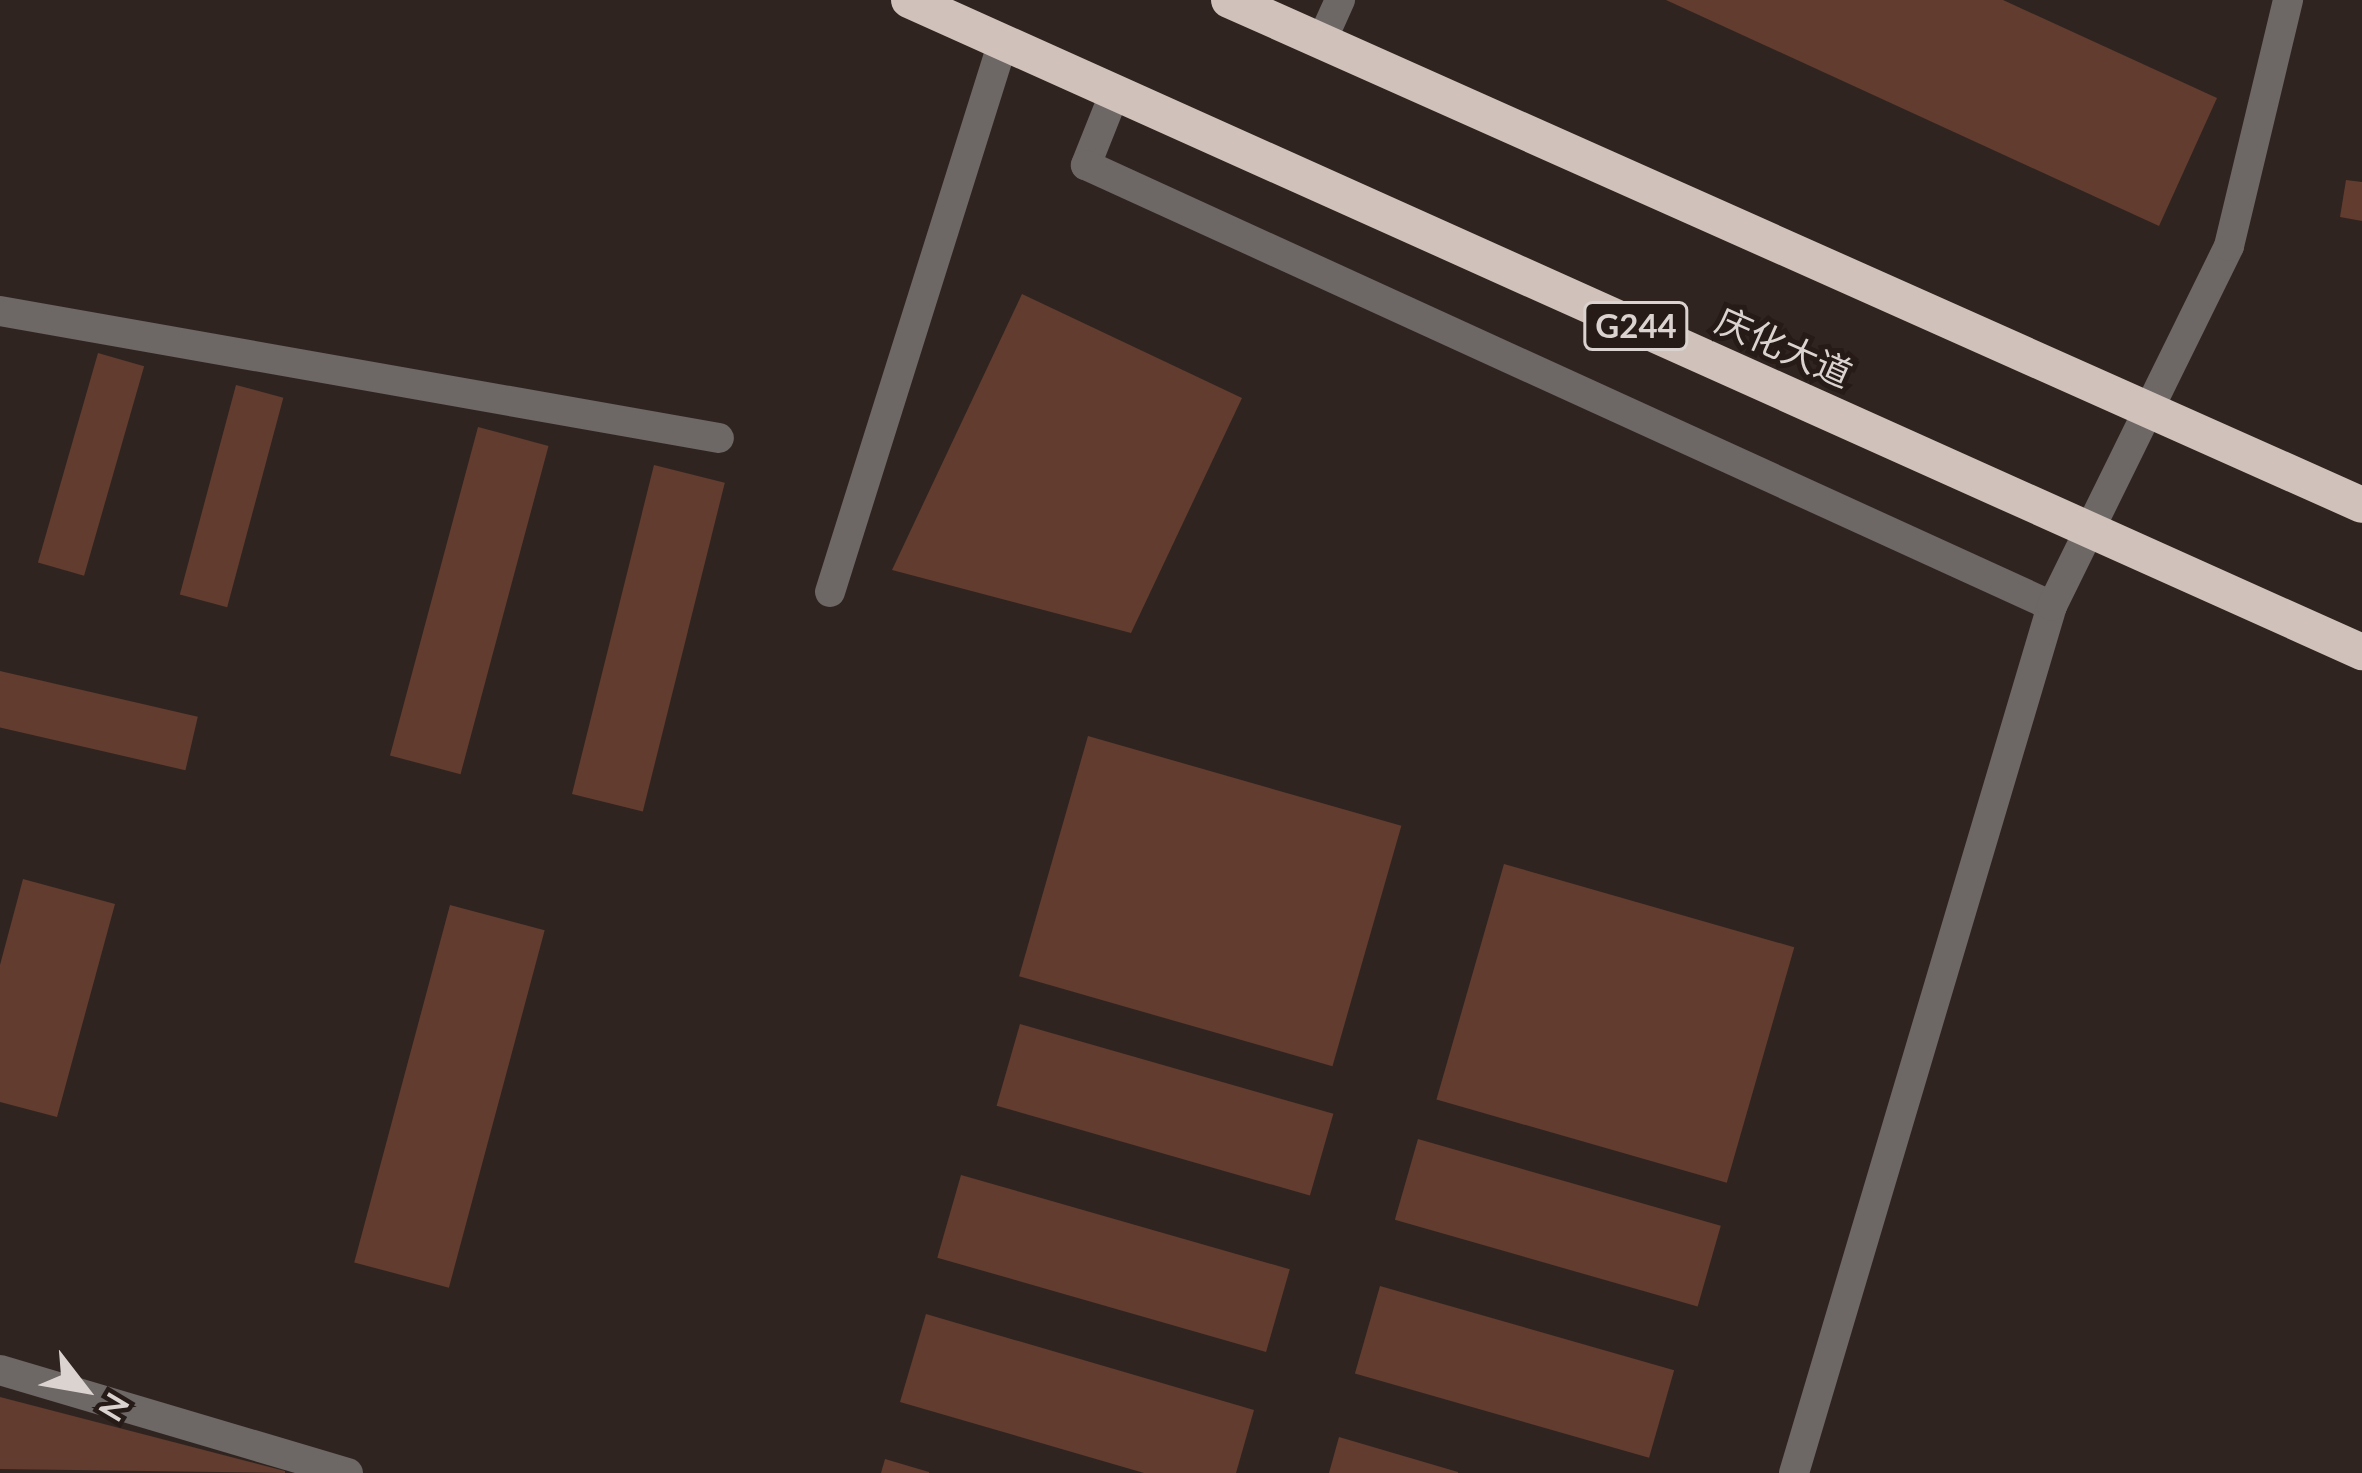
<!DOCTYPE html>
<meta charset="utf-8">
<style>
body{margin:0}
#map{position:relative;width:2362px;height:1473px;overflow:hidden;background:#302420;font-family:Lato,"Noto Sans SC",sans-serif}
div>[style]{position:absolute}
.building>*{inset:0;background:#613c2f;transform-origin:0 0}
.minor>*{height:30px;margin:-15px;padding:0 15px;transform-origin:15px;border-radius:15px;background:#6d6765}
.highway>*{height:36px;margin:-18px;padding:0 18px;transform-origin:18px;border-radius:18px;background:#d0c1ba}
span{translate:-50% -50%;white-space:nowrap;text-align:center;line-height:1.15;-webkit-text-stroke:10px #261b17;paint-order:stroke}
.shield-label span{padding:3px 9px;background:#261b17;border:3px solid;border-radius:9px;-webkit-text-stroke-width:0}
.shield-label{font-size:33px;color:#dbd3d0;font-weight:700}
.street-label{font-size:36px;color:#dbd3d0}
.north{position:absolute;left:24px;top:1329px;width:120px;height:120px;-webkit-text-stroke:9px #261b17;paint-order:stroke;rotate:121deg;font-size:33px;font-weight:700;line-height:48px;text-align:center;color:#dbd3d0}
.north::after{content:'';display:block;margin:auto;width:42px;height:54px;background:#dbd3d0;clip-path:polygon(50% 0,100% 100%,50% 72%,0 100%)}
</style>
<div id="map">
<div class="building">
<div style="clip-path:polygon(1666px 0,2003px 0,2217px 98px,2159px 226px)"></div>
<div style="clip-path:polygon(2346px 180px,2362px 182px,2362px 221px,2340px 217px)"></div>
<div style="clip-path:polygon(1022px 294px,1242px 398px,1131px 633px,892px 570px)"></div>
<div style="left:98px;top:353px;width:48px;height:218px;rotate:16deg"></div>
<div style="left:236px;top:385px;width:49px;height:217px;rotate:15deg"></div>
<div style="left:478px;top:427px;width:73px;height:340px;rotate:15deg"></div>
<div style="left:654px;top:465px;width:73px;height:339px;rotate:14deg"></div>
<div style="left:0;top:671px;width:203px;height:55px;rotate:13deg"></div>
<div style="left:1088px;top:736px;width:326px;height:250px;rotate:16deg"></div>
<div style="left:1504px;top:864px;width:302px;height:245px;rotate:16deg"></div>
<div style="clip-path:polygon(23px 879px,115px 904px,57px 1117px,0 1102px,0 965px)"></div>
<div style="left:450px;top:905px;width:98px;height:370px;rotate:15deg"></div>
<div style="left:1020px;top:1024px;width:326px;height:85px;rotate:16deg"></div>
<div style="left:1418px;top:1139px;width:315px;height:84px;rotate:16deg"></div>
<div style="left:961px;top:1175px;width:342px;height:86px;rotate:16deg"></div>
<div style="left:1380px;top:1286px;width:306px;height:91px;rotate:16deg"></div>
<div style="clip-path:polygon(926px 1314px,1254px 1410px,1236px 1473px,1144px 1473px,900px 1402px)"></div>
<div style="clip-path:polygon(0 1397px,285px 1471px,285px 1473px,0 1469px)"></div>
<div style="clip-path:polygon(1339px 1437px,1458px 1472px,1458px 1473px,1329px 1473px)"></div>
<div style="clip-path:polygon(885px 1459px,929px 1472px,929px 1473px,881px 1473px)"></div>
</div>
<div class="minor">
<div style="left:1322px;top:40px;width:44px;rotate:-65.8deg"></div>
<div style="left:1115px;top:92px;width:79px;rotate:111.7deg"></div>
<div style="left:1086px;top:165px;width:1062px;rotate:24.54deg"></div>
<div style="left:0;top:311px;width:730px;rotate:10.02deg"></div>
<div style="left:830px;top:592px;width:577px;rotate:-72.54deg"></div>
<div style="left:0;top:1370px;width:363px;rotate:16.5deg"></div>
<div style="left:1794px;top:1473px;width:905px;rotate:-73.43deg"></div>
<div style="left:2052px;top:606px;width:401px;rotate:-63.8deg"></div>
<div style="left:2229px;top:246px;width:253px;rotate:-76.5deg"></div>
</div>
<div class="highway">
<div style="left:909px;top:0;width:1593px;rotate:24.17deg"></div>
<div style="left:1229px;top:0;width:1240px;rotate:24.02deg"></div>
</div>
<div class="shield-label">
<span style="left:1636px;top:326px">G244</span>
</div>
<div class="street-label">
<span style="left:1784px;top:347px;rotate:24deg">庆化大道</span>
</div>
<div class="north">N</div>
</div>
